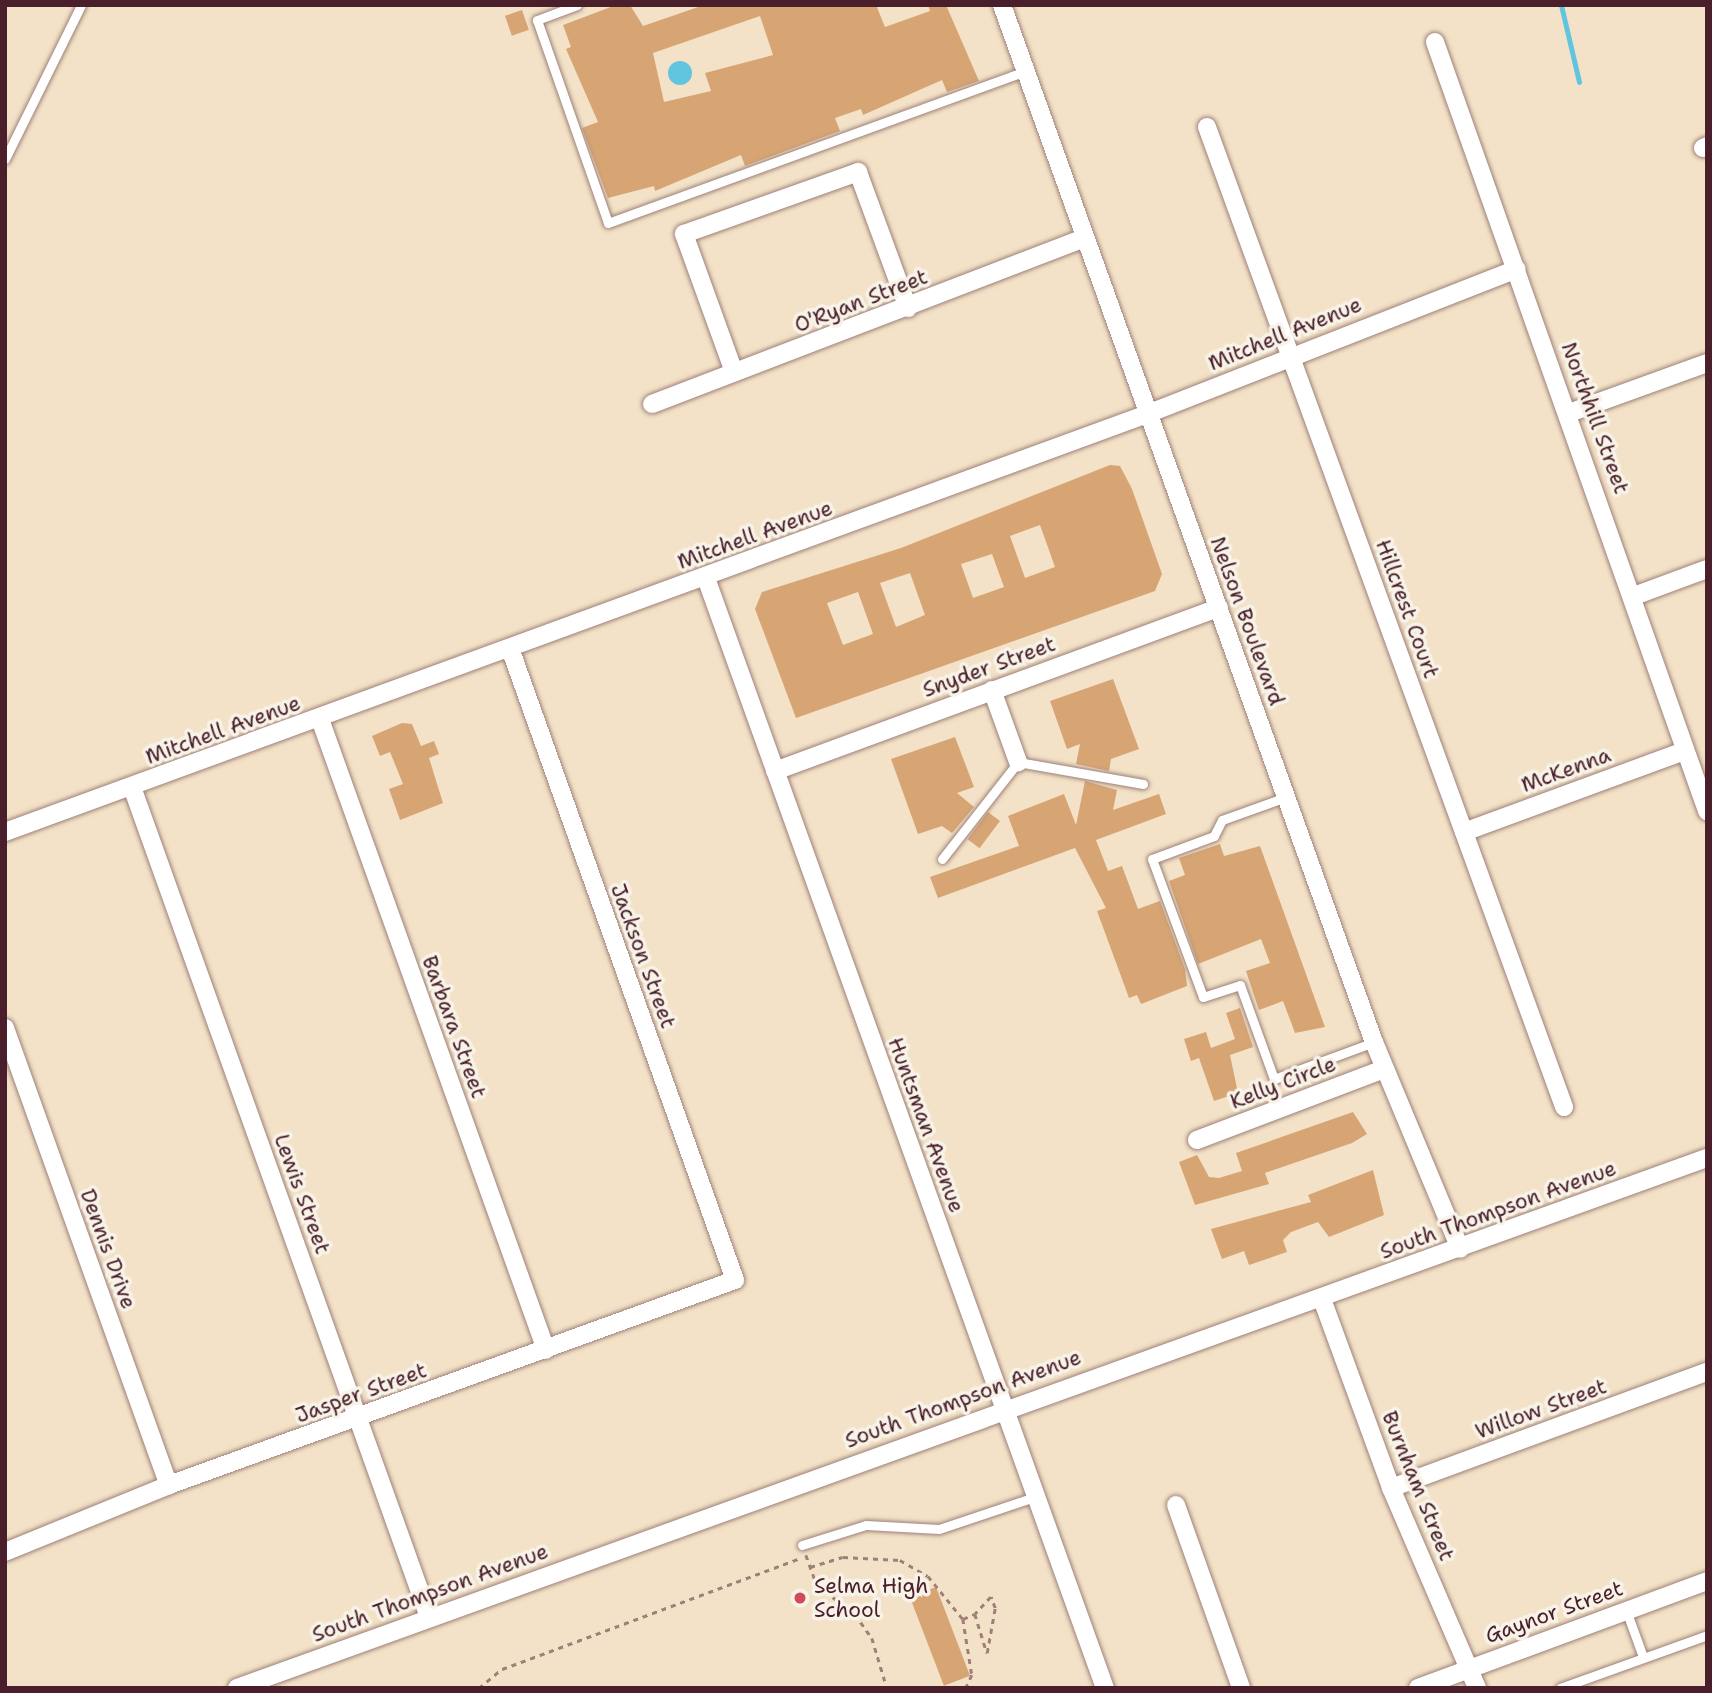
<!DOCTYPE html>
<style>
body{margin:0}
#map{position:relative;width:1712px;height:1693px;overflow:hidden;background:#f3e2c7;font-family:"Shantell Sans",sans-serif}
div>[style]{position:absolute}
.water>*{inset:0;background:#62c5e0}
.round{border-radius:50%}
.stream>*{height:5px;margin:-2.5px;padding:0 2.5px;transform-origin:2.5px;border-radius:2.5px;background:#62c5e0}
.building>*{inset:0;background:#d7a474;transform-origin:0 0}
.path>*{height:2.5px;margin-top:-1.25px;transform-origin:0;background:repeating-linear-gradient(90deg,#9e8079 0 5px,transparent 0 10px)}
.roads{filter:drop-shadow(0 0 2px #9e8079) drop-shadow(0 0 2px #9e8079)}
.lane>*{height:9px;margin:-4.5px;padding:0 4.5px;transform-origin:4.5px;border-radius:4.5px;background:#fff}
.street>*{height:18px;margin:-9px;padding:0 9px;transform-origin:9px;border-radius:9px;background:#fff}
.dots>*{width:19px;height:19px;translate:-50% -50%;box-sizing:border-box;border:4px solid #f7f3e8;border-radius:50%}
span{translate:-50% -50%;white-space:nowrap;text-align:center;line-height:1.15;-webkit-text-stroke:7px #f7f3e8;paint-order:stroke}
.street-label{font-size:21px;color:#4a1f2b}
.poi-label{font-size:21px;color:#4a1f2b}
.left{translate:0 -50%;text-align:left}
.frame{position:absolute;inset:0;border:7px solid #4a1f2b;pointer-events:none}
</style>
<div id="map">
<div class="water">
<div class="round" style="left:668px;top:61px;width:24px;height:24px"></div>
</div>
<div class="stream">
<div style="left:1561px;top:5px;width:79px;rotate:76.8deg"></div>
</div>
<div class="building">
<div style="clip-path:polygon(evenodd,616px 5px,630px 5px,643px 26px,704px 5px,876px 5px,885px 27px,930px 11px,928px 5px,946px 5px,979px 81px,947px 92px,942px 80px,863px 115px,861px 109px,835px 118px,840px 131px,745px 166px,741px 155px,655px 191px,654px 186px,608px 198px,582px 128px,598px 122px,566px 49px,571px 47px,563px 25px,616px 5px,760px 16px,773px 55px,705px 73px,711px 91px,664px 102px,653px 53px,760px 16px)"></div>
<div style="left:522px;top:10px;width:21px;height:18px;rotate:71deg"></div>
<div style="clip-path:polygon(evenodd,1110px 465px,1120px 466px,1132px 489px,1162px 574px,1155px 591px,796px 718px,755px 609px,762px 592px,901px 548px,1110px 465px,1040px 525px,1055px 567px,1025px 578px,1010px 536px,1040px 525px,1110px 465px,992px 554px,1004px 587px,973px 598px,961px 564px,992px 554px,1110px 465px,910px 573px,925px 615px,896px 627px,880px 583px,910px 573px,1110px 465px,858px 592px,873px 634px,843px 645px,827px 603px,858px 592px)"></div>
<div style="clip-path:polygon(1113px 679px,1139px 749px,1111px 759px,1109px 771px,1076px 764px,1080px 744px,1067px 749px,1050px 701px)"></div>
<div style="clip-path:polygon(402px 723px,412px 724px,421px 746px,434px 741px,439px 754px,429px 758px,443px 803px,400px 820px,389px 789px,403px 784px,390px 752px,380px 756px,372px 736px)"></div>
<div style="clip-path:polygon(955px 737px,974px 787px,957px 793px,974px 807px,952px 833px,942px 826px,918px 834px,891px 759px)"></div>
<div style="clip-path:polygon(1085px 781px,1117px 790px,1113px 810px,1159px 794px,1166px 814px,1096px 840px,1108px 871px,1122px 866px,1138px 909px,1160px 901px,1185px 969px,1187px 986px,1141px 1004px,1137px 995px,1129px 998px,1097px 911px,1106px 908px,1075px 848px,938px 898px,930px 877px,1019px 846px,1008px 816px,1064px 794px,1076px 825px)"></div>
<div style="left:988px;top:812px;width:15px;height:34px;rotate:37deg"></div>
<div style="clip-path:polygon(1220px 844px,1224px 856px,1260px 846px,1325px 1027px,1295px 1033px,1283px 1001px,1259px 1010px,1246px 971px,1270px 963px,1261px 939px,1198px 964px,1169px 881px,1185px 875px,1179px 858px)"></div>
<div style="clip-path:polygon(1240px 1008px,1253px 1047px,1230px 1055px,1238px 1093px,1214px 1101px,1199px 1058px,1191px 1061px,1184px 1039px,1206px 1032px,1211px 1048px,1235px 1039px,1226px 1013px)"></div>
<div style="clip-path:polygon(1353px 1112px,1367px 1134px,1352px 1143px,1265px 1173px,1269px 1184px,1195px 1205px,1179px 1162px,1197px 1155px,1209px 1177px,1219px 1178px,1242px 1171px,1236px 1153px)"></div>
<div style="clip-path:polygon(1373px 1170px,1384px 1215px,1329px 1237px,1318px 1222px,1291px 1232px,1283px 1240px,1287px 1252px,1249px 1265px,1244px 1251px,1222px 1259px,1211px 1229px,1311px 1202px,1308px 1195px)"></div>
<div style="left:936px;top:1587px;width:95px;height:28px;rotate:69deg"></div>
</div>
<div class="path">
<div style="left:806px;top:1555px;width:32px;rotate:70deg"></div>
<div style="left:817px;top:1585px;width:48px;rotate:37.3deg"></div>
<div style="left:855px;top:1614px;width:29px;rotate:55deg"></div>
<div style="left:872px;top:1638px;width:52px;rotate:73.3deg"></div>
<div style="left:810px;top:1567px;width:34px;rotate:-17deg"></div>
<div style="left:843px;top:1557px;width:57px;rotate:3deg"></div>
<div style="left:900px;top:1560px;width:32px;rotate:30deg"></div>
<div style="left:928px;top:1576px;width:55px;rotate:50.9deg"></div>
<div style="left:963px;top:1619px;width:57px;rotate:80.9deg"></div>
<div style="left:972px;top:1675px;width:14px;rotate:115deg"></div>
<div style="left:963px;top:1619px;width:13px;rotate:-23deg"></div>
<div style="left:975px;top:1614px;width:41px;rotate:72.9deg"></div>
<div style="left:987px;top:1653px;width:46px;rotate:-79.9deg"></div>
<div style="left:995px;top:1608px;width:12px;rotate:-110deg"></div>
<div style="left:991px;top:1597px;width:23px;rotate:133deg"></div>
<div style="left:479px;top:1688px;width:30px;rotate:-40deg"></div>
<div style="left:502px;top:1669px;width:318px;rotate:-20.4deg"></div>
</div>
<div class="roads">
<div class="lane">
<div style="left:577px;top:5px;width:43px;rotate:159.4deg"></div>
<div style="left:537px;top:20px;width:215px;rotate:70.7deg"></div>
<div style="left:608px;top:223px;width:445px;rotate:-20deg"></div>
<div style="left:5px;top:159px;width:172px;rotate:-63.7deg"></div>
<div style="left:1286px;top:797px;width:68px;rotate:160.2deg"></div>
<div style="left:1222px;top:820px;width:18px;rotate:117deg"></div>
<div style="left:1214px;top:836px;width:66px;rotate:159.6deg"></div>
<div style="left:1152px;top:859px;width:147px;rotate:69.7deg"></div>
<div style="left:1203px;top:997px;width:39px;rotate:-18deg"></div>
<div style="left:1240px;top:985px;width:100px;rotate:70.1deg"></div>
<div style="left:1274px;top:1079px;width:107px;rotate:-20.3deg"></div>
<div style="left:942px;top:859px;width:123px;rotate:-51.9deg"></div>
<div style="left:1018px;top:762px;width:127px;rotate:10deg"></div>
<div style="left:802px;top:1545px;width:67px;rotate:-17.4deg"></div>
<div style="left:866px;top:1525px;width:73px;rotate:3.1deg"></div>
<div style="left:939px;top:1529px;width:103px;rotate:-18.6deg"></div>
<div style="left:1626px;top:1610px;width:50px;rotate:70.1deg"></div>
<div style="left:1560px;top:1688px;width:156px;rotate:-19.8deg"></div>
</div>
<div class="street">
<div style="left:1002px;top:5px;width:1102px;rotate:70.27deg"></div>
<div style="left:1374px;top:1042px;width:224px;rotate:67.4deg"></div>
<div style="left:1435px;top:42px;width:816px;rotate:70.52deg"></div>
<div style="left:1207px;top:127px;width:1043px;rotate:69.98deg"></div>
<div style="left:1703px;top:148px;width:4px;rotate:-27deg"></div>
<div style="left:734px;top:372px;width:147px;rotate:-109.9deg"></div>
<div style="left:684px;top:234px;width:185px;rotate:-19.6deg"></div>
<div style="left:858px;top:172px;width:145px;rotate:69.8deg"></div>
<div style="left:652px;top:404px;width:464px;rotate:-21deg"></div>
<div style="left:1569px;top:413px;width:147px;rotate:-19.9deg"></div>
<div style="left:706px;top:578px;width:1180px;rotate:70.23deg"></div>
<div style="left:1634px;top:596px;width:78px;rotate:-20.3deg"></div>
<div style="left:992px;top:690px;width:77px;rotate:70.1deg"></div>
<div style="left:320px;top:719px;width:670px;rotate:70.29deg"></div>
<div style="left:775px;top:771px;width:473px;rotate:-20.2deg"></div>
<div style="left:132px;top:787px;width:882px;rotate:70.31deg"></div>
<div style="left:5px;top:832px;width:1216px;rotate:-20.1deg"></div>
<div style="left:1147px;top:414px;width:397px;rotate:-21.4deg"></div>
<div style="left:1464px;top:832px;width:234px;rotate:-20.2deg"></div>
<div style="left:5px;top:1028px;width:486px;rotate:70.3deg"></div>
<div style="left:1197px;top:1140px;width:200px;rotate:-20.8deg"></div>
<div style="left:1322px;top:1299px;width:201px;rotate:69.9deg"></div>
<div style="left:1391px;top:1488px;width:218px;rotate:66.7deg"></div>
<div style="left:1391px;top:1488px;width:337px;rotate:-20.2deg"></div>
<div style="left:1176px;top:1505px;width:194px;rotate:70.4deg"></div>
<div style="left:5px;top:1552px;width:177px;rotate:-22.2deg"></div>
<div style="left:169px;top:1485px;width:602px;rotate:-19.91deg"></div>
<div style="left:735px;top:1280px;width:671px;rotate:-109.6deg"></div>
<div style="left:237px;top:1688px;width:1563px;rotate:-19.83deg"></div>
<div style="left:1418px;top:1688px;width:308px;rotate:-20.3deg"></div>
</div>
</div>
<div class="dots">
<div style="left:800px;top:1598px;background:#d1495b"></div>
</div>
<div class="street-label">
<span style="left:861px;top:301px;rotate:-21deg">O'Ryan Street</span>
<span style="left:1285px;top:334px;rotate:-22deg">Mitchell Avenue</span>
<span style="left:1595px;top:418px;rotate:70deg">Northhill Street</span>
<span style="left:755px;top:535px;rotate:-20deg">Mitchell Avenue</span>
<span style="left:1407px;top:609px;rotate:70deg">Hillcrest Court</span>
<span style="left:1247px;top:621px;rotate:70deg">Nelson Boulevard</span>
<span style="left:989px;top:667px;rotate:-20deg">Snyder Street</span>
<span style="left:223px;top:730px;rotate:-20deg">Mitchell Avenue</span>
<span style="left:1566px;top:770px;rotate:-20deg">McKenna</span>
<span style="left:643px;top:956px;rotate:70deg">Jackson Street</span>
<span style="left:454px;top:1027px;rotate:70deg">Barbara Street</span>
<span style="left:1283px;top:1083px;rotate:-21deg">Kelly Circle</span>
<span style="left:926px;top:1125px;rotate:70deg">Huntsman Avenue</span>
<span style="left:302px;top:1194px;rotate:70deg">Lewis Street</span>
<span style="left:1498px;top:1210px;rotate:-20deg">South Thompson Avenue</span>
<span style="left:108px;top:1249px;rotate:70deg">Dennis Drive</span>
<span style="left:361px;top:1393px;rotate:-20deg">Jasper Street</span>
<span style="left:963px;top:1399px;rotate:-20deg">South Thompson Avenue</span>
<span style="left:1541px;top:1409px;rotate:-20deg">Willow Street</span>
<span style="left:1418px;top:1486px;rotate:68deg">Burnham Street</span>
<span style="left:430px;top:1593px;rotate:-20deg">South Thompson Avenue</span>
<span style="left:1554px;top:1612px;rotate:-20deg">Gaynor Street</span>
</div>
<div class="poi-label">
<span class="left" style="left:814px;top:1598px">Selma High<br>School</span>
</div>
<div class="frame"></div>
</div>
